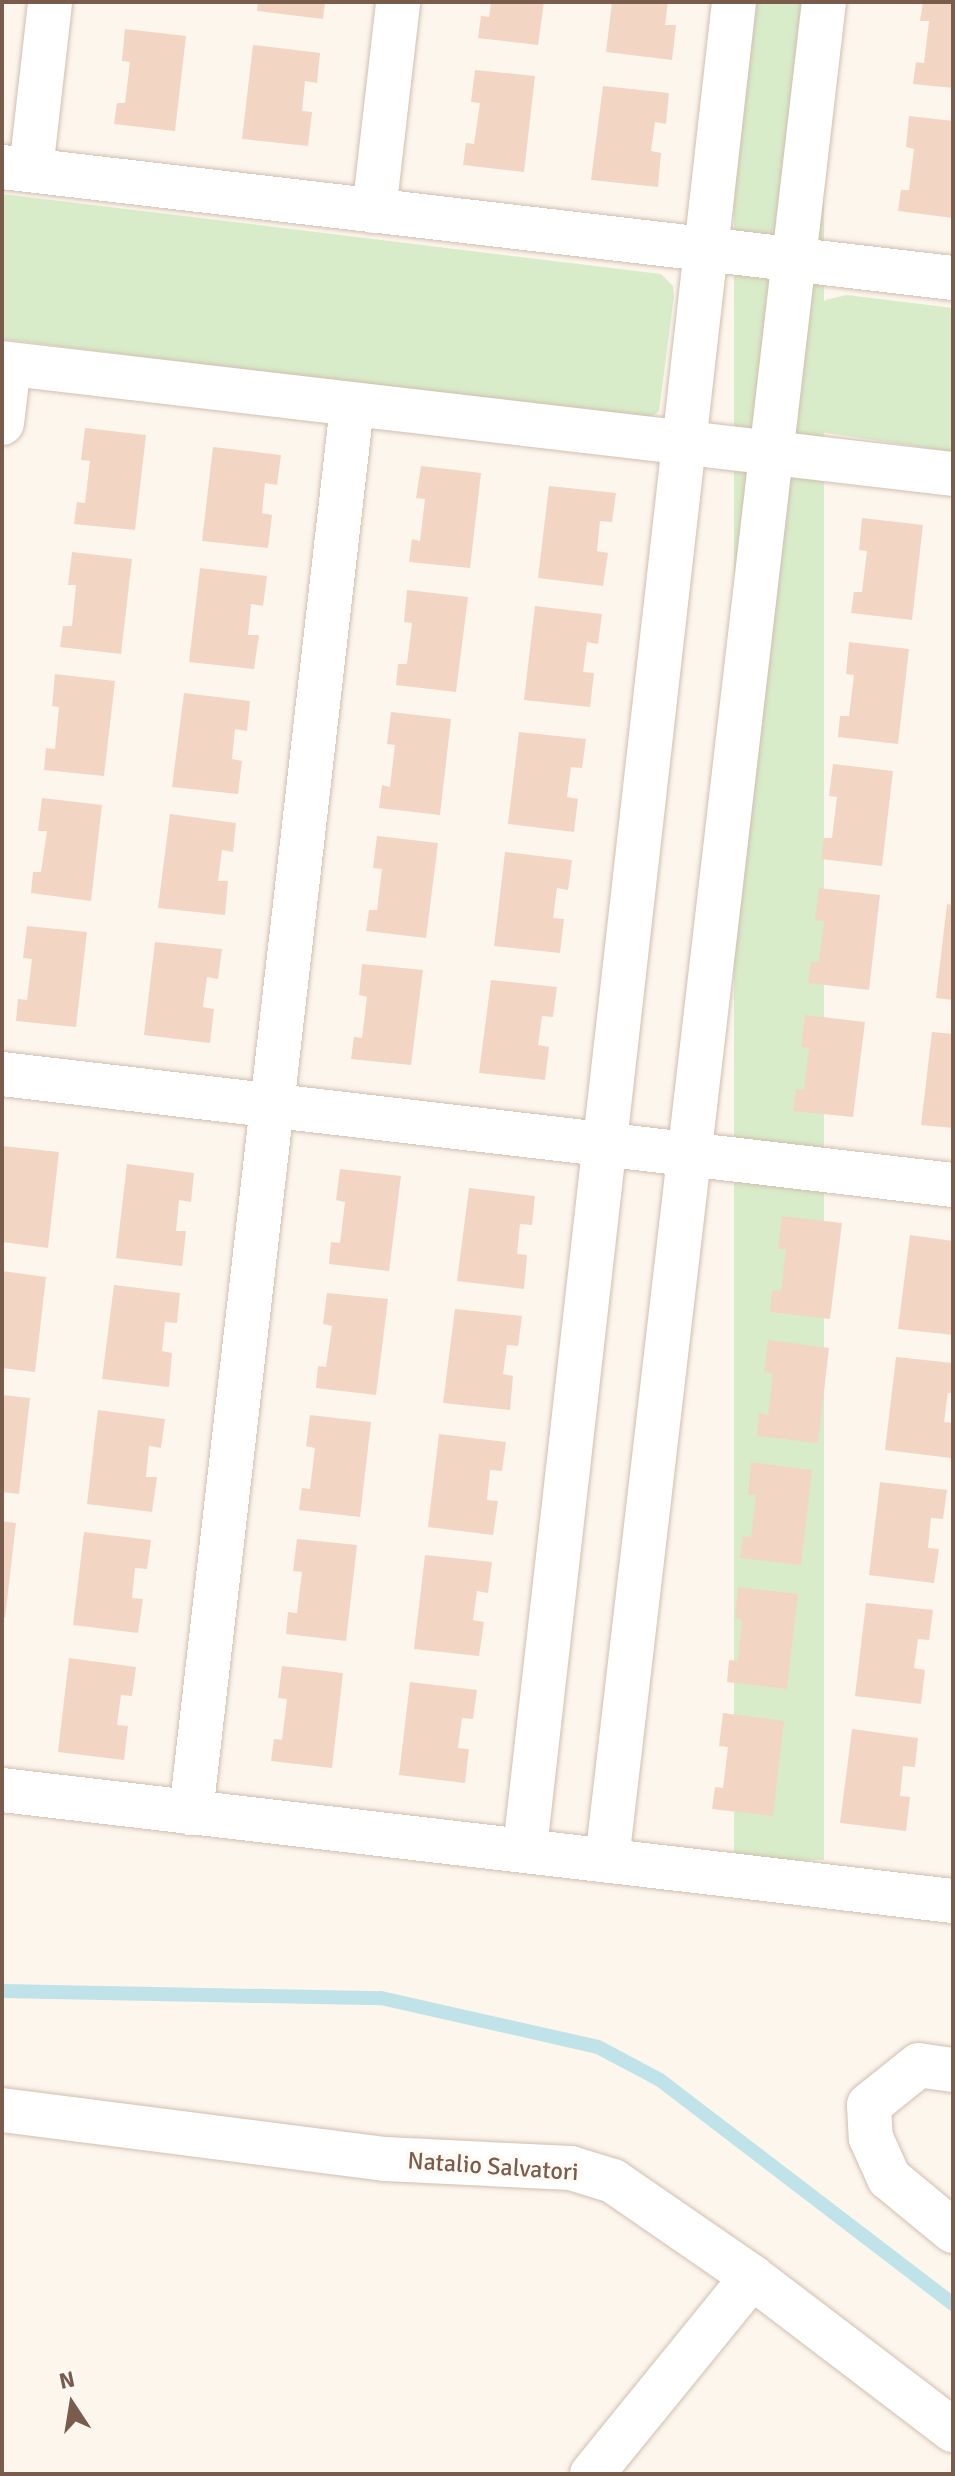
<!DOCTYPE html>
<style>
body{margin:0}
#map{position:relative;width:955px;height:2476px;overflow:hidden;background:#fdf6ec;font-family:Signika,sans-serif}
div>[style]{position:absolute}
.green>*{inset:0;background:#d8ecc9;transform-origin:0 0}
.stream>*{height:14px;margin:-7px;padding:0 7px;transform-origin:7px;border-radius:7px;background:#bfe3e8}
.building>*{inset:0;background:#f3d5c3}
.roads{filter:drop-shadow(0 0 2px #d1beb0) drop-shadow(0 0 2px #d1beb0)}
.minor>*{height:44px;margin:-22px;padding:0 22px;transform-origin:22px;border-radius:22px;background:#fff}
span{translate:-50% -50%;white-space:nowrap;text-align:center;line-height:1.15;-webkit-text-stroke:7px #fffaf3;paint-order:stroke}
.street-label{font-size:24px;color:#7a5c4d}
.frame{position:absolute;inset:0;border:4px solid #7a5c4d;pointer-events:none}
.north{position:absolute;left:32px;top:2364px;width:80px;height:80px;-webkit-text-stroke:6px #fffaf3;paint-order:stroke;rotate:348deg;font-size:22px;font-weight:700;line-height:32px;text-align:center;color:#7a5c4d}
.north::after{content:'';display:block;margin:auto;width:28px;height:36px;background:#7a5c4d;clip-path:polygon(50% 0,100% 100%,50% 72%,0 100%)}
</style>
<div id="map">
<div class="green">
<div style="left:734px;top:2px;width:90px;height:1858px"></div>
<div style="clip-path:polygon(2px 194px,661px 274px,673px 286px,674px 296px,659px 411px,648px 420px,2px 339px)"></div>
<div style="clip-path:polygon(847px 295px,953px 308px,953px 452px,807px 430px,821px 308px,825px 300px)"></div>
</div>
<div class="stream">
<div style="left:2px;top:1991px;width:379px;rotate:1.1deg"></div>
<div style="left:381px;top:1998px;width:222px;rotate:12.7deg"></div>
<div style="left:598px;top:2047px;width:70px;rotate:28deg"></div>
<div style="left:660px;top:2080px;width:369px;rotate:37.4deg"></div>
</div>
<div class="building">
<div style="clip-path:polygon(258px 2px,325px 2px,323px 19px,257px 11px)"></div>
<div style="clip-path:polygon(491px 2px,544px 2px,538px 45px,478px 38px,481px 16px,489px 17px)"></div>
<div style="clip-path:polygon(612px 2px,668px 2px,665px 25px,676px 25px,672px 60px,606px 52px)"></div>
<div style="clip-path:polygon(923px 2px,953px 2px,953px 88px,913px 84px,916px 62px,924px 63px,929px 21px,920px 21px)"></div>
<div style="clip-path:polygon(125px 29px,186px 36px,175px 131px,114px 124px,117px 103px,125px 103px,130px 62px,122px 61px)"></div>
<div style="clip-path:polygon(253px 45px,320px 53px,317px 83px,305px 81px,302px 111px,312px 112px,308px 146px,242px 139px)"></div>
<div style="clip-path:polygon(475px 70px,535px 76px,524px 172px,463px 165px,466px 143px,474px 144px,480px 103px,471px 102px)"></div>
<div style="clip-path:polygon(603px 86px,669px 93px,666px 124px,655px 122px,651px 151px,661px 153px,658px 187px,591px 180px)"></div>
<div style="clip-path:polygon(909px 116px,953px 121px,953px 218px,898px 211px,901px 190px,909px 190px,914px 149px,906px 147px)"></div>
<div style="clip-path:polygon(85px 428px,146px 435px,135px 530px,74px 524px,77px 502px,85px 503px,90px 461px,81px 460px)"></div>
<div style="clip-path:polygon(213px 447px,281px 455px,277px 485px,265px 483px,262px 513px,272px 515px,268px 548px,202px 541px)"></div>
<div style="clip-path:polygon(421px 466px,481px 473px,470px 568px,409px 562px,412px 539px,420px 541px,425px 499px,416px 498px)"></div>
<div style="clip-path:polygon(549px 486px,616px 493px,612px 522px,600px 521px,597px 551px,608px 553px,603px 586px,538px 578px)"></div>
<div style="clip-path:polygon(862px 518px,923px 525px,912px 620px,851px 613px,854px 592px,862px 592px,867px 551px,859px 550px)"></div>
<div style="clip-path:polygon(72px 552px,132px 559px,121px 654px,60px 647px,63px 626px,72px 626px,76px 585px,68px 585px)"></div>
<div style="clip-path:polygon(200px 568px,267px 576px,263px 606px,251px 604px,248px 635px,259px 635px,254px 669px,189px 662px)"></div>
<div style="clip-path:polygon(407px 590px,468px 597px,456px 692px,396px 685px,398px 664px,407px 664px,412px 623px,404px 622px)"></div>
<div style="clip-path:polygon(535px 606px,602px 614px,598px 644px,587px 642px,583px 672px,594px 673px,590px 707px,524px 700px)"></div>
<div style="clip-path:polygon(849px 642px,909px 649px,898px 744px,838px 737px,840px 716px,849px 716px,854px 675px,846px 674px)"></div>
<div style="clip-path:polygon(55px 674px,115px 681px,104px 776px,44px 770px,46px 748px,55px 749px,59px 707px,52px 706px)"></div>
<div style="clip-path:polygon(184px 693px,250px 701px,247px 731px,235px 729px,232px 759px,242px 761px,238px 794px,172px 787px)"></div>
<div style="clip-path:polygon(391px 712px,451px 719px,440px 815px,379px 808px,382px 785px,390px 787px,395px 745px,387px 744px)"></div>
<div style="clip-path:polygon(519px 732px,586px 739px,582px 768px,571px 767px,567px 797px,578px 799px,574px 832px,508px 824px)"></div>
<div style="clip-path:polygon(833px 764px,893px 771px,882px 866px,821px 859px,824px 838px,832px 838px,837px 797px,829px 796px)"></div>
<div style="clip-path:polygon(42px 798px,102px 805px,91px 901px,31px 893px,33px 872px,41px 872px,47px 831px,38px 831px)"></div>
<div style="clip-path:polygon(170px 814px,236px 823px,233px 852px,222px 850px,218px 881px,228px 881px,225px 915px,158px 908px)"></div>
<div style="clip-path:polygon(377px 836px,438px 843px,426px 938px,366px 931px,369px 910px,377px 910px,382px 869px,373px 868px)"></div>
<div style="clip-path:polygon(505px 852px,572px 860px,568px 890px,557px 888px,553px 918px,564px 919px,560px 953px,494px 946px)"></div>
<div style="clip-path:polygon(819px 888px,880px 895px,869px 990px,808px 983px,811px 962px,819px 962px,824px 921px,815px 920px)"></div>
<div style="clip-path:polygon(947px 904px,953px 905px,953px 1000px,936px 998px)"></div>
<div style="clip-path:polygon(27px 926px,87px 932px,76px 1027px,16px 1021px,18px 999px,27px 1000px,32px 959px,23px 958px)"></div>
<div style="clip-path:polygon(155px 942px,222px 949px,218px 979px,207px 977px,203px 1007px,214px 1009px,210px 1043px,144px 1035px)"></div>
<div style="clip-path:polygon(362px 964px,423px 970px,411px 1065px,351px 1059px,354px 1037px,362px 1038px,367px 997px,359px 995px)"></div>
<div style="clip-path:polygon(491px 980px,557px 987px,553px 1017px,542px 1016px,538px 1045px,549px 1047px,545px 1080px,479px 1073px)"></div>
<div style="clip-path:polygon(805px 1015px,865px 1022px,853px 1117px,793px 1111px,796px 1089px,804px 1090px,809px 1048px,801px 1047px)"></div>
<div style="clip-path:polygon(932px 1032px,953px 1034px,953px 1128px,921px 1125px)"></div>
<div style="clip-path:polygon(2px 1146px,59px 1152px,48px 1248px,2px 1242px)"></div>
<div style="clip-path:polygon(127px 1164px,194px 1173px,191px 1202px,179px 1200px,176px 1231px,186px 1231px,182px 1266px,116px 1258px)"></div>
<div style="clip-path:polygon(340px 1169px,401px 1176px,389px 1271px,329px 1264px,331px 1242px,340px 1243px,345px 1202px,336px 1200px)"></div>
<div style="clip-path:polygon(469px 1188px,535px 1196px,532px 1225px,520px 1224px,517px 1254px,527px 1255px,524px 1289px,457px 1281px)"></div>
<div style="clip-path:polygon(782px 1216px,842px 1223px,830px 1319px,770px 1312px,772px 1290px,781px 1291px,786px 1249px,778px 1249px)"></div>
<div style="clip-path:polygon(910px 1235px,953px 1241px,953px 1335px,898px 1329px)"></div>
<div style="clip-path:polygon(2px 1271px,46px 1277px,35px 1372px,2px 1368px)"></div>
<div style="clip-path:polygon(114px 1285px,180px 1293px,177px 1323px,165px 1322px,162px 1351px,172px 1353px,169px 1387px,102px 1379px)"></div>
<div style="clip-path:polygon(327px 1293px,388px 1299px,376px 1395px,316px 1388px,318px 1366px,326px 1367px,332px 1326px,323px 1324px)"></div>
<div style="clip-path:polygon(455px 1309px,522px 1316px,518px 1346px,507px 1345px,503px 1374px,513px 1376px,510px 1410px,443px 1403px)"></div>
<div style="clip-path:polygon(768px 1340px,829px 1348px,818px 1443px,757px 1436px,759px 1413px,768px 1415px,773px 1374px,764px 1372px)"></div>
<div style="clip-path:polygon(896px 1357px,953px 1363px,953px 1393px,948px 1393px,944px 1422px,953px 1423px,951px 1458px,885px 1450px)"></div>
<div style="clip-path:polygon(2px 1395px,30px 1398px,19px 1494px,2px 1492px)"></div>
<div style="clip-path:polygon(98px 1410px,165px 1419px,161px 1448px,149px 1446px,146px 1477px,157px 1477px,152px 1512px,87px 1504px)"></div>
<div style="clip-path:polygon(310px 1415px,371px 1422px,360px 1517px,299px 1510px,302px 1488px,310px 1489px,315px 1448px,306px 1446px)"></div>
<div style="clip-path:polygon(439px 1434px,506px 1442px,502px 1471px,490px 1470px,487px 1500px,498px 1501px,493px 1535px,428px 1527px)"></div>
<div style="clip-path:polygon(751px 1462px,812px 1470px,801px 1565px,740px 1558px,743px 1536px,751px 1537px,756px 1495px,748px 1495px)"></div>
<div style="clip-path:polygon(880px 1482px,947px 1490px,943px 1519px,931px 1518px,928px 1548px,939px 1549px,934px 1583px,869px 1575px)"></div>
<div style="clip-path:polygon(2px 1521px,16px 1523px,5px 1618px,2px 1617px)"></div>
<div style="clip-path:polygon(84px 1532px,151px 1540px,147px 1569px,135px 1568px,132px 1598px,143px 1599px,138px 1633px,73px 1625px)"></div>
<div style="clip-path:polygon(297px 1539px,357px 1545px,346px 1641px,286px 1634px,288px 1612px,297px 1613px,302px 1572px,293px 1571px)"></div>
<div style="clip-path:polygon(425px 1555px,492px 1562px,488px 1593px,477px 1591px,473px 1620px,484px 1622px,479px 1656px,414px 1649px)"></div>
<div style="clip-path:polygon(738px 1587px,798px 1594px,787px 1689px,727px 1682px,729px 1660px,738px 1661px,742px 1620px,735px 1618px)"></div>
<div style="clip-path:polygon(866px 1603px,933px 1610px,929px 1640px,918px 1639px,914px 1668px,925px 1670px,921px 1704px,855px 1696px)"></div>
<div style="clip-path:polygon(69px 1658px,136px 1667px,132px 1696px,121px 1695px,117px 1725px,128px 1726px,124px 1760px,58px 1752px)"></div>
<div style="clip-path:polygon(282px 1666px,343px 1673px,332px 1768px,271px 1761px,274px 1739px,282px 1740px,287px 1699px,278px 1698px)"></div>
<div style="clip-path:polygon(410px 1682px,477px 1690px,473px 1719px,462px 1718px,458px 1748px,469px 1749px,465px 1783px,399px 1775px)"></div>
<div style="clip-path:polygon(723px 1713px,784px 1721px,773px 1816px,712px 1809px,715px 1787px,723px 1788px,728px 1747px,719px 1746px)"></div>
<div style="clip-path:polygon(852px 1729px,918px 1738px,915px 1767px,903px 1766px,900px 1796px,910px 1797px,906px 1831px,840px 1823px)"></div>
</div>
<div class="roads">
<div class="minor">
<div style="left:2px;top:167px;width:957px;rotate:6.66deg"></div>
<div style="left:31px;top:170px;width:169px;rotate:-83.5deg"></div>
<div style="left:374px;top:211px;width:210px;rotate:-83.4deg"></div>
<div style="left:2px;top:363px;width:957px;rotate:6.66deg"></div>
<div style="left:2px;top:423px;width:59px;rotate:-83.2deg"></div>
<div style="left:2px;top:1074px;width:957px;rotate:6.66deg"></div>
<div style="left:2px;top:1790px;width:957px;rotate:6.66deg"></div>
<div style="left:191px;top:1813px;width:1415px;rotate:-83.47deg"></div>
<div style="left:525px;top:1848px;width:1858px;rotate:-83.54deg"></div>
<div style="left:607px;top:1860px;width:1871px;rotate:-83.34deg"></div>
<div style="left:953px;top:2070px;width:34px;rotate:-172deg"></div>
<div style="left:919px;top:2065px;width:64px;rotate:141.3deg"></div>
<div style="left:869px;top:2105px;width:33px;rotate:87deg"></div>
<div style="left:871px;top:2138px;width:44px;rotate:65.8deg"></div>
<div style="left:889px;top:2178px;width:83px;rotate:39.6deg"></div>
<div style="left:2px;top:2110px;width:386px;rotate:7.3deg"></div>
<div style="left:385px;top:2159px;width:186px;rotate:2.8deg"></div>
<div style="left:571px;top:2168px;width:44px;rotate:17.2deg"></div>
<div style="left:613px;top:2181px;width:169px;rotate:34.6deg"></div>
<div style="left:752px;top:2277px;width:253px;rotate:37.3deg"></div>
<div style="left:592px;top:2474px;width:254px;rotate:-50.9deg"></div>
</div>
</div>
<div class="street-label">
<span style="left:493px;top:2167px;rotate:4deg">Natalio Salvatori</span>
</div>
<div class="frame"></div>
<div class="north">N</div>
</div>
